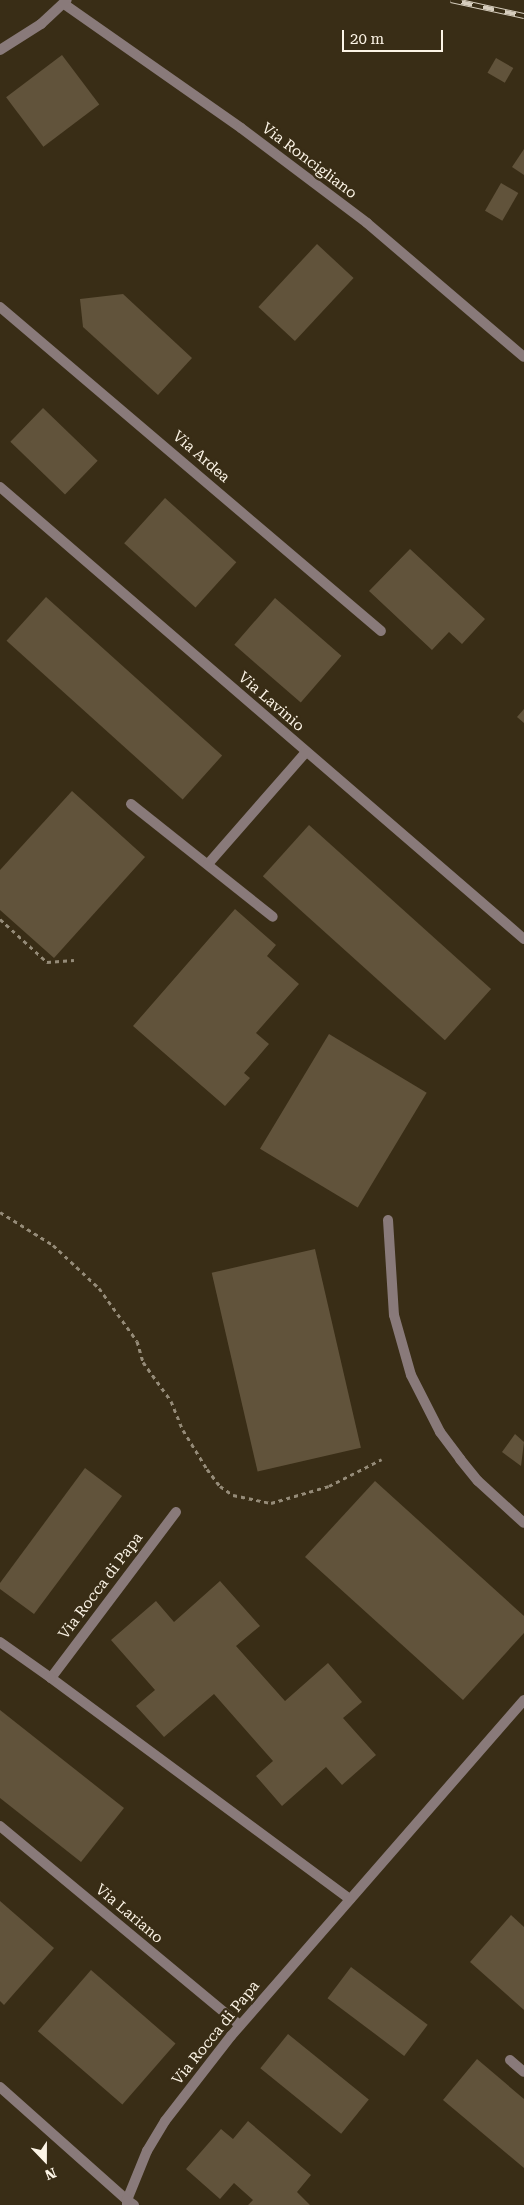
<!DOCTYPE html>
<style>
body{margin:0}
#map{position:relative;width:524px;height:2205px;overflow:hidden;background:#392d16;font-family:"Roboto Serif",serif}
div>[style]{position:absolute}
.building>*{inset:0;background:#61533b;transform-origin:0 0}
.path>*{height:3px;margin-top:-1.5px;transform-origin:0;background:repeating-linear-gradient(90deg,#958b78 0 4px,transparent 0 8px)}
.minor>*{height:10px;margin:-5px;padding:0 5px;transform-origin:5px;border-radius:5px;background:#897a7a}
.rail>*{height:5.5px;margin-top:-2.75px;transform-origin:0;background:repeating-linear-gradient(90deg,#392d16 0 11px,#d6cdbd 0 22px);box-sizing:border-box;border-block:1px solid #d6cdbd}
span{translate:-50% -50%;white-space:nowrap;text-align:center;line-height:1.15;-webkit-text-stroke:5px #392d16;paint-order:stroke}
.street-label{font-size:15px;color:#fcf4e6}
.north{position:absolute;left:20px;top:2135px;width:50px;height:50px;-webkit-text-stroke:4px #392d16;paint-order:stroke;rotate:158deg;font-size:14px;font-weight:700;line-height:20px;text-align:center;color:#fcf4e6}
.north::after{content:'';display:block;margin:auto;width:18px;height:22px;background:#fcf4e6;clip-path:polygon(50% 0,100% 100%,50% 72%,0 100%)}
.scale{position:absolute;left:342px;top:30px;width:101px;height:22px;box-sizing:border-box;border:2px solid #fcf4e6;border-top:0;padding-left:6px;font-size:15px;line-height:18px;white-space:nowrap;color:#fcf4e6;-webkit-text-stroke:4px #392d16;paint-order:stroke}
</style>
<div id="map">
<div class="building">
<div style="left:62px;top:55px;width:62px;height:70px;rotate:53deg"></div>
<div style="left:496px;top:58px;width:20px;height:17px;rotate:30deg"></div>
<div style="clip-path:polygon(524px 149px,524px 175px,512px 167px)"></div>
<div style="left:501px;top:183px;width:20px;height:32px;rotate:30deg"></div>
<div style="left:317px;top:244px;width:50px;height:86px;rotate:43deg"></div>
<div style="clip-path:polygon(123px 294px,192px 358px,158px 395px,83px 327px,80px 299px)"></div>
<div style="left:43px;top:408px;width:76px;height:47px;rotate:44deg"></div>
<div style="left:165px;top:498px;width:96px;height:61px;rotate:42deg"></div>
<div style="clip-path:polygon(410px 549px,485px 619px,462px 644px,449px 632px,432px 650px,369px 591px)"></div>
<div style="left:46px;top:597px;width:237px;height:59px;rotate:42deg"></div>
<div style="left:275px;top:598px;width:88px;height:62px;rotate:41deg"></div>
<div style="clip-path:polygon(524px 709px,524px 723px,517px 717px)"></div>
<div style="clip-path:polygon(72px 791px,145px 857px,54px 958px,0 910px,0 870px)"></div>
<div style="left:309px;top:825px;width:245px;height:69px;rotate:42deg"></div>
<div style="clip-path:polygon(235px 909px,276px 945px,267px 956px,299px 984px,256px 1033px,269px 1044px,244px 1073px,250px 1078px,225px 1106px,133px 1026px)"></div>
<div style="left:329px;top:1034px;width:114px;height:134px;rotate:31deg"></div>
<div style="left:315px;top:1249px;width:204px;height:106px;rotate:77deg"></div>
<div style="clip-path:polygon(515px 1434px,524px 1442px,521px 1466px,502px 1452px)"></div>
<div style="clip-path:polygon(85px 1468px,122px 1496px,34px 1614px,0 1589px,0 1583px)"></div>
<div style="clip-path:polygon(375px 1481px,524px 1616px,524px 1633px,463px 1700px,305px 1557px)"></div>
<div style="clip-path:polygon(220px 1581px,260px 1626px,236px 1646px,285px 1701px,328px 1663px,362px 1702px,343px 1718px,376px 1755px,342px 1785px,326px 1767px,282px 1806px,256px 1776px,273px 1761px,214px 1694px,164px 1737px,136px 1706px,155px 1690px,111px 1640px,156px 1601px,174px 1622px)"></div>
<div style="clip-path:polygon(0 1710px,124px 1808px,81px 1862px,0 1798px)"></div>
<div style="clip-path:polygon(0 1901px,54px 1948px,4px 2005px,0 2001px)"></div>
<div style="clip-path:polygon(511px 1915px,524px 1927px,524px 2010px,470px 1962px)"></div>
<div style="left:351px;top:1967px;width:96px;height:39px;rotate:37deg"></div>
<div style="left:91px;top:1970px;width:112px;height:81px;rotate:41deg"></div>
<div style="left:288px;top:2034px;width:104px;height:44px;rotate:39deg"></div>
<div style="clip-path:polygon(477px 2059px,524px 2099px,524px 2168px,443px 2100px)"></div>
<div style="clip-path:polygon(248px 2121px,311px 2175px,297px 2192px,310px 2205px,248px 2205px,253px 2200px,234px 2183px,220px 2199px,186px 2169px,221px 2129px,233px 2139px)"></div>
</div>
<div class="path">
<div style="left:0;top:919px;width:64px;rotate:42.5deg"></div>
<div style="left:47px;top:962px;width:27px;rotate:-4deg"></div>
<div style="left:0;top:1212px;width:62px;rotate:31.9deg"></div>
<div style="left:53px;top:1245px;width:63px;rotate:43.1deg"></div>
<div style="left:99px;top:1288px;width:65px;rotate:54.4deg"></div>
<div style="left:137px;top:1341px;width:22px;rotate:74deg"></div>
<div style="left:143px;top:1362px;width:48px;rotate:54.3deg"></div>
<div style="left:171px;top:1401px;width:31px;rotate:68deg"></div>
<div style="left:183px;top:1430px;width:46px;rotate:58.4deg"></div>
<div style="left:207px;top:1469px;width:21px;rotate:53deg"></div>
<div style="left:220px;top:1486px;width:16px;rotate:35deg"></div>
<div style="left:233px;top:1495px;width:39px;rotate:12deg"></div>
<div style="left:271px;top:1503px;width:60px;rotate:-16.3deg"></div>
<div style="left:329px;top:1486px;width:59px;rotate:-27deg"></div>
</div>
<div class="minor">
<div style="left:64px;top:4px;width:216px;rotate:35deg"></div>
<div style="left:241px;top:128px;width:158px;rotate:37deg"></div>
<div style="left:367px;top:223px;width:206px;rotate:40.5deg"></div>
<div style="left:0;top:50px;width:49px;rotate:-32.4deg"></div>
<div style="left:41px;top:24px;width:35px;rotate:-43deg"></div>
<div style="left:0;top:307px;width:500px;rotate:40.38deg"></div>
<div style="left:0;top:487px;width:692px;rotate:40.78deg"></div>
<div style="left:131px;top:804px;width:181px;rotate:38.5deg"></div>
<div style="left:208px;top:864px;width:149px;rotate:-48.8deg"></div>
<div style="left:388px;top:1220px;width:95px;rotate:86.4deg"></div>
<div style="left:394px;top:1315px;width:62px;rotate:74.2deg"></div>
<div style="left:411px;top:1375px;width:64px;rotate:63deg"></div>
<div style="left:440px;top:1432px;width:34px;rotate:53deg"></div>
<div style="left:460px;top:1459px;width:28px;rotate:51deg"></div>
<div style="left:478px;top:1481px;width:62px;rotate:42.4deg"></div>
<div style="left:176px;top:1512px;width:208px;rotate:127deg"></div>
<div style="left:51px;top:1678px;width:372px;rotate:36.5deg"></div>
<div style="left:0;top:1642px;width:62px;rotate:35.2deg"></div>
<div style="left:0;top:1826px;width:312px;rotate:39.7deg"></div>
<div style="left:510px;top:2060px;width:18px;rotate:41deg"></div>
<div style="left:0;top:2087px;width:170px;rotate:41.7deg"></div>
<div style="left:127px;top:2200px;width:4px;rotate:90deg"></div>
<div style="left:134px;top:2205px;width:9px;rotate:-144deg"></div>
<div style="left:127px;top:2200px;width:53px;rotate:-67.8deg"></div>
<div style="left:147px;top:2151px;width:35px;rotate:-59deg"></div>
<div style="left:165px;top:2121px;width:108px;rotate:-52.2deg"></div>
<div style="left:231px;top:2036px;width:446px;rotate:-48.9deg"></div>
</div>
<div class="rail">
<div style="left:451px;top:0;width:75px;rotate:12.4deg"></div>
</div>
<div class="street-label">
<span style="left:309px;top:161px;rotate:37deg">Via Roncigliano</span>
<span style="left:201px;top:457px;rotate:41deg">Via Ardea</span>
<span style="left:271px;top:702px;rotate:41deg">Via Lavinio</span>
<span style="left:101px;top:1586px;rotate:-53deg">Via Rocca di Papa</span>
<span style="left:129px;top:1914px;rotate:40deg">Via Lariano</span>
<span style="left:216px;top:2033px;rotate:-51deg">Via Rocca di Papa</span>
</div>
<div class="north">N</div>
<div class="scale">20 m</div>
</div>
